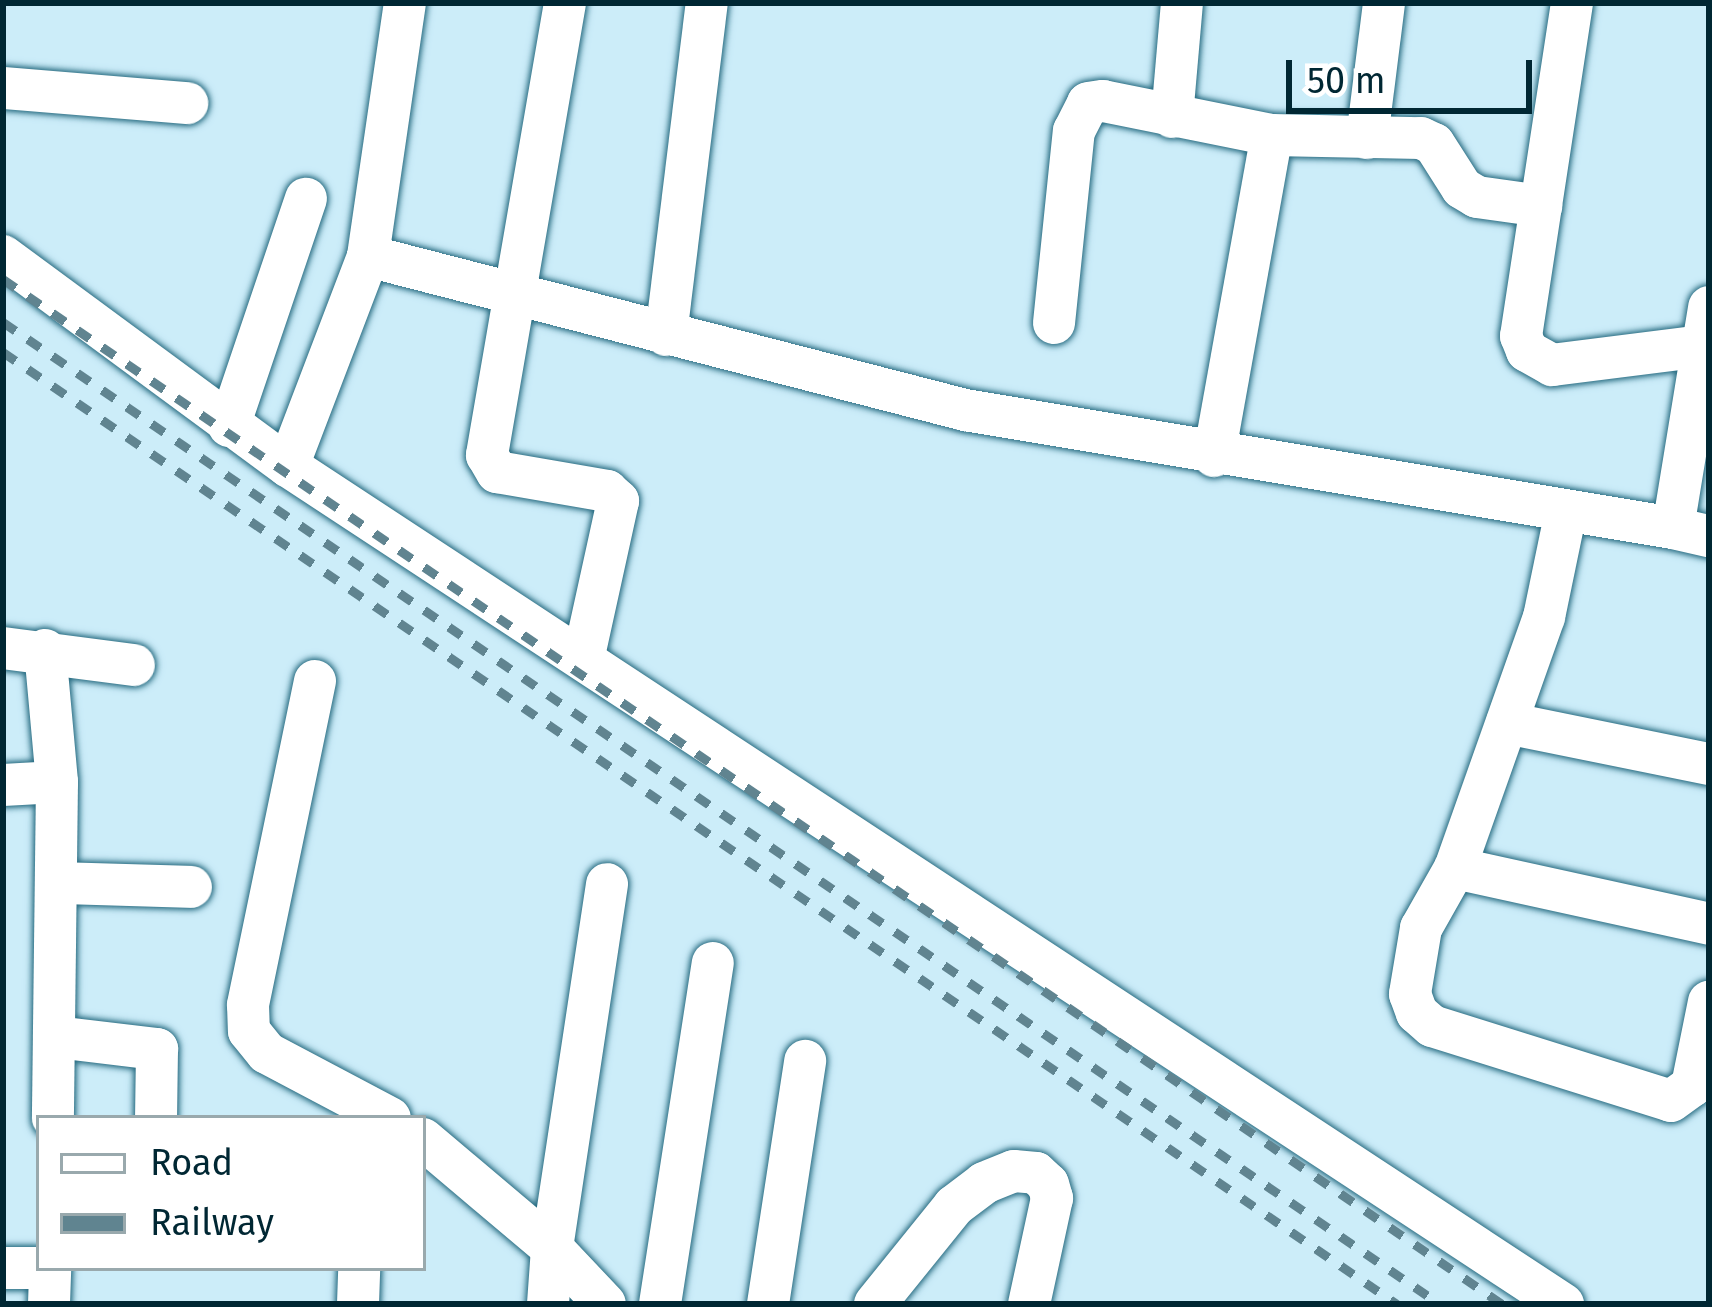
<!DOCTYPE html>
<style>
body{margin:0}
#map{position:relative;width:1712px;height:1307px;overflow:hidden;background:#ccedf9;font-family:"Fira Sans",sans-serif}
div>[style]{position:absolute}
.roads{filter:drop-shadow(0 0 3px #256a80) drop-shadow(0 0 3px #256a80)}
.minor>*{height:42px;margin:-21px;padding:0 21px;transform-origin:21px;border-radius:21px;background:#fff}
.rail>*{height:9px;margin-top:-4.5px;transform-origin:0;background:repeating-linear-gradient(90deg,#608490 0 15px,transparent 0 30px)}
span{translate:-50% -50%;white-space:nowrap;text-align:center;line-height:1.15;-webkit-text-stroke:9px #fff;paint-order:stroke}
.frame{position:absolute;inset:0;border:6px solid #002733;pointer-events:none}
.legend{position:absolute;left:36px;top:1115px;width:390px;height:156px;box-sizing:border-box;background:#fff;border:3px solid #99a9ad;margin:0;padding:15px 21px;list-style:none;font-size:36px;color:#002733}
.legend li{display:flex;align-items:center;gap:24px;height:60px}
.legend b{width:60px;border:3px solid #99a9ad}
.scale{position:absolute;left:1286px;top:60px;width:246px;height:54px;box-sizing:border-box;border:6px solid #002733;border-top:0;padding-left:15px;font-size:36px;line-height:42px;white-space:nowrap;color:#002733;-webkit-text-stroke:9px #fff;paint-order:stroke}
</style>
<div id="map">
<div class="roads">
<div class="minor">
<div style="left:565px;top:3px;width:459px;rotate:99.8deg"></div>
<div style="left:487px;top:455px;width:20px;rotate:60deg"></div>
<div style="left:497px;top:472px;width:112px;rotate:9.8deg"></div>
<div style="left:607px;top:491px;width:15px;rotate:42deg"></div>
<div style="left:618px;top:501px;width:159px;rotate:102.4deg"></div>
<div style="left:1572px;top:3px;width:337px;rotate:98.7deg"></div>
<div style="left:1521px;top:336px;width:16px;rotate:68deg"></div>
<div style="left:1527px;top:351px;width:29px;rotate:29deg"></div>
<div style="left:1552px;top:365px;width:152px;rotate:-7.2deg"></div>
<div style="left:3px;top:88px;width:185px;rotate:4.7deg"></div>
<div style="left:1172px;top:117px;width:114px;rotate:-85deg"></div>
<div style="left:1367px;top:138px;width:136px;rotate:-82.8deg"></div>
<div style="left:3px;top:256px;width:354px;rotate:36.4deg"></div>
<div style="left:288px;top:466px;width:1526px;rotate:33.32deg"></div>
<div style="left:368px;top:256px;width:617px;rotate:14.46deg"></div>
<div style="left:965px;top:410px;width:718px;rotate:9.46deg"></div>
<div style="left:1673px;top:528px;width:224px;rotate:-80.7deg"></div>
<div style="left:1054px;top:323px;width:193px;rotate:-84.1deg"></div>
<div style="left:1074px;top:131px;width:31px;rotate:-63deg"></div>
<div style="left:1088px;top:103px;width:15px;rotate:-8deg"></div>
<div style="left:1103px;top:101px;width:172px;rotate:11.4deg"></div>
<div style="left:1272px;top:135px;width:149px;rotate:1.2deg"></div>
<div style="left:1421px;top:138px;width:14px;rotate:25deg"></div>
<div style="left:1434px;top:144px;width:52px;rotate:57.5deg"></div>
<div style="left:1462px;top:188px;width:17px;rotate:31deg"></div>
<div style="left:1477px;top:197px;width:65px;rotate:8deg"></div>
<div style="left:666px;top:335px;width:335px;rotate:-83deg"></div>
<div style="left:229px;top:426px;width:240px;rotate:-71.3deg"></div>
<div style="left:1214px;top:456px;width:326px;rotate:-79.8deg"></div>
<div style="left:288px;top:466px;width:225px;rotate:-69.1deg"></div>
<div style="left:368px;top:256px;width:256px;rotate:-81.7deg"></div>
<div style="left:1566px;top:511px;width:108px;rotate:101.7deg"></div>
<div style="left:1544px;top:617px;width:266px;rotate:109.5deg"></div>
<div style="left:1455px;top:868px;width:69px;rotate:119.5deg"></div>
<div style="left:1421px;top:928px;width:67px;rotate:99.5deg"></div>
<div style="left:1410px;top:994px;width:20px;rotate:70deg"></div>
<div style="left:1417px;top:1013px;width:20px;rotate:41deg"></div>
<div style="left:1432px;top:1026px;width:250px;rotate:17.4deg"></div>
<div style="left:1671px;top:1101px;width:26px;rotate:-36deg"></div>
<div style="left:1692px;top:1086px;width:86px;rotate:-78.6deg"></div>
<div style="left:1673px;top:528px;width:37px;rotate:13deg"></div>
<div style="left:3px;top:648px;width:132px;rotate:7.4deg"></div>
<div style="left:45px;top:650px;width:133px;rotate:84.8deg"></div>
<div style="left:315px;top:681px;width:331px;rotate:101.7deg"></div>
<div style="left:248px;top:1005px;width:26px;rotate:88deg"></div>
<div style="left:249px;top:1031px;width:28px;rotate:51deg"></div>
<div style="left:267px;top:1053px;width:139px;rotate:27.9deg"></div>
<div style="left:1507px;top:723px;width:206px;rotate:11.5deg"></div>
<div style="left:3px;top:785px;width:54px;rotate:-3.2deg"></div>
<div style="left:57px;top:782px;width:336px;rotate:90.7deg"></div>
<div style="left:1455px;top:868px;width:260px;rotate:12.4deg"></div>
<div style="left:60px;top:883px;width:131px;rotate:1.7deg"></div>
<div style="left:56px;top:1037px;width:102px;rotate:6.8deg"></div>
<div style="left:157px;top:1049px;width:69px;rotate:90.8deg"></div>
<div style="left:423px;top:1139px;width:169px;rotate:40.2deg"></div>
<div style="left:552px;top:1248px;width:368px;rotate:-81.4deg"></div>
<div style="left:3px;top:1268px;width:36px"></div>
<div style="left:49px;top:1304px;width:36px;rotate:-88deg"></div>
<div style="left:358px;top:1304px;width:36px;rotate:-88deg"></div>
<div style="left:548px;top:1304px;width:56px;rotate:-85.9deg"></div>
<div style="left:552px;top:1248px;width:77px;rotate:46.6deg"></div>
<div style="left:660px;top:1304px;width:345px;rotate:-81.2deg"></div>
<div style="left:768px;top:1304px;width:246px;rotate:-81.3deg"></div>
<div style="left:875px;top:1304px;width:126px;rotate:-51.1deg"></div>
<div style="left:954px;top:1206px;width:38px;rotate:-37deg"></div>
<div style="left:984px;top:1183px;width:32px;rotate:-22deg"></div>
<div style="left:1014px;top:1171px;width:22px;rotate:5deg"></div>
<div style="left:1036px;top:1173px;width:16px;rotate:43deg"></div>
<div style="left:1048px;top:1184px;width:15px;rotate:74deg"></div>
<div style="left:1052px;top:1198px;width:108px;rotate:102.2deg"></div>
</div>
</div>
<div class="rail">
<div style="left:3px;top:279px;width:1816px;rotate:34.36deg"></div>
<div style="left:3px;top:322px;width:1740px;rotate:34.35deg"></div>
<div style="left:3px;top:352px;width:1688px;rotate:34.33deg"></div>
</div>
<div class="frame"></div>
<ul class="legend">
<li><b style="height:15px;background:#fff"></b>Road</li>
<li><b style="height:15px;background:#608490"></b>Railway</li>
</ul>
<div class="scale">50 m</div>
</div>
